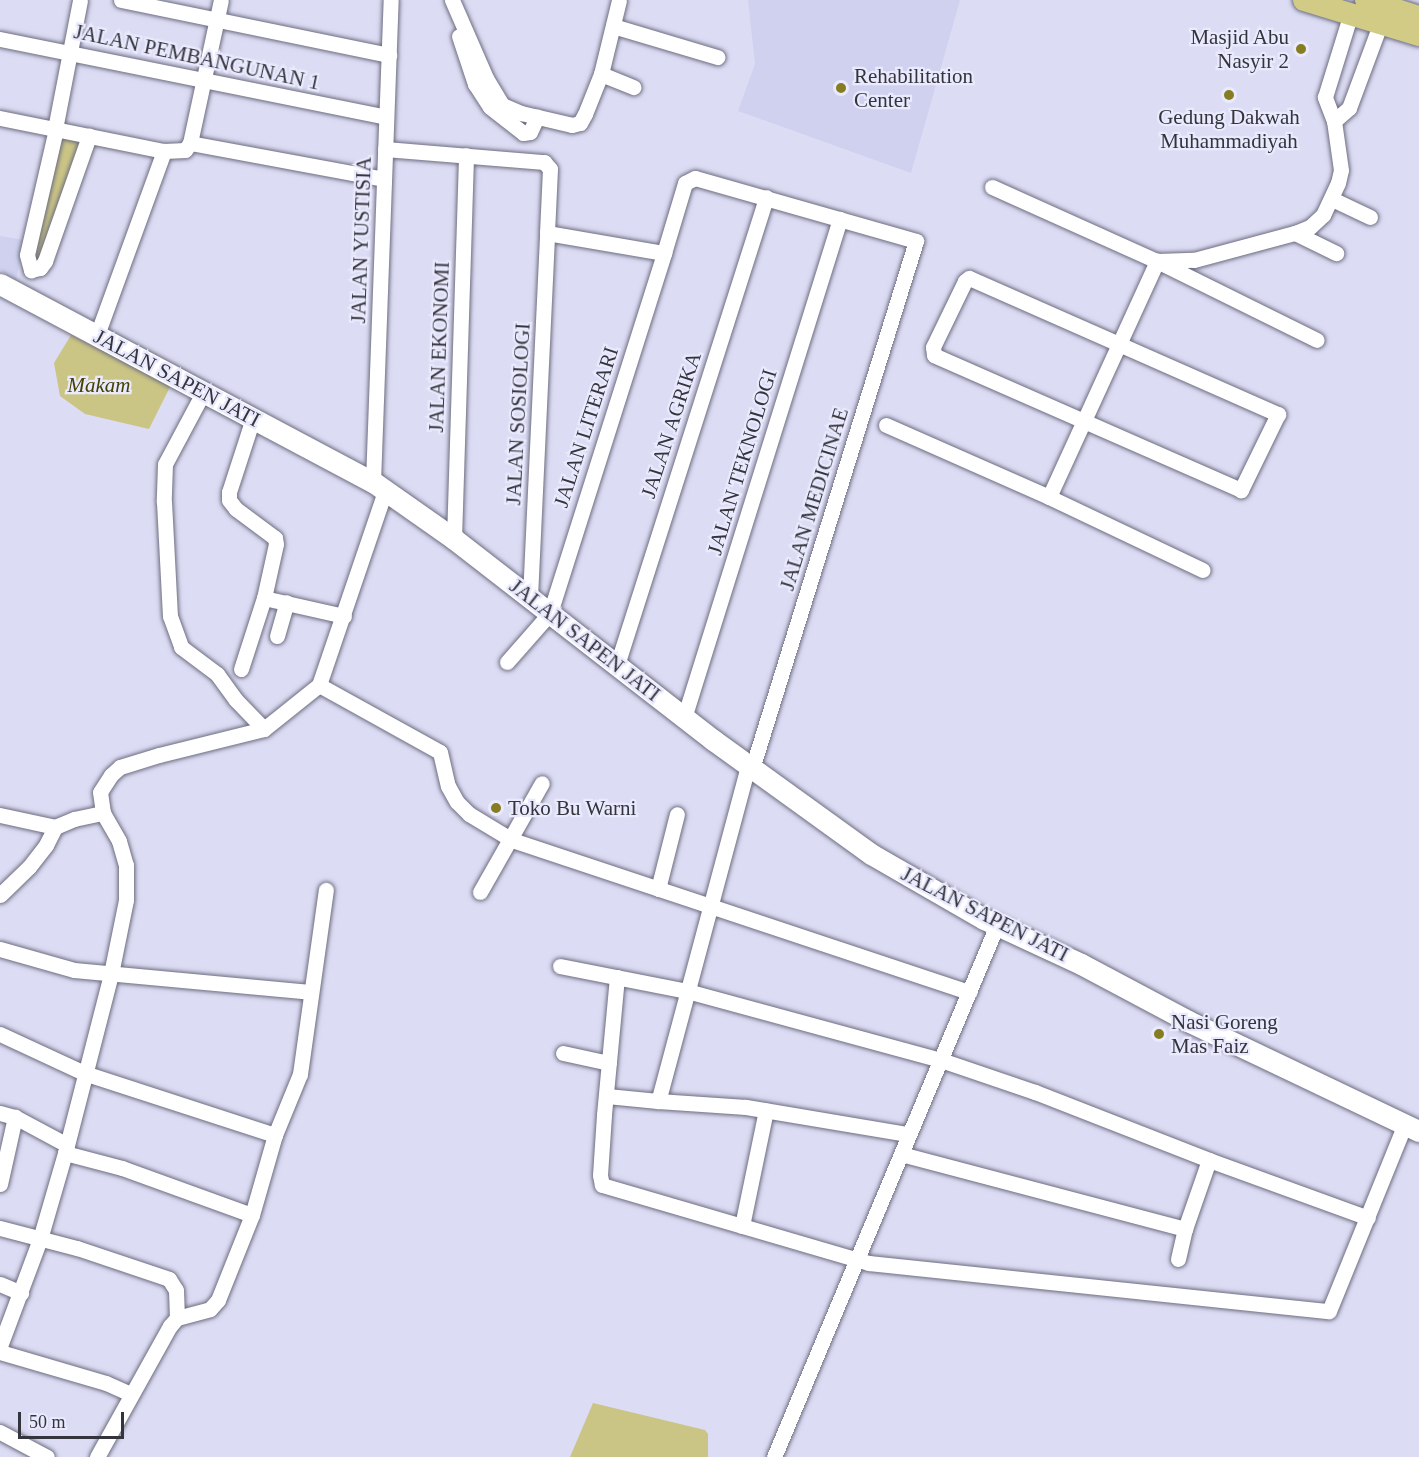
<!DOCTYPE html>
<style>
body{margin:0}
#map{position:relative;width:1419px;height:1457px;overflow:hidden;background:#dcdcf4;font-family:"Times New Roman",serif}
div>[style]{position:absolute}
.built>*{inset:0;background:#d0d1ef}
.green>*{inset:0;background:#cbc585}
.roads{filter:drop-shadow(0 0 2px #6d6d81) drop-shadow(0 0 2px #6d6d81)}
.street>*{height:15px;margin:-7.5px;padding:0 7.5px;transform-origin:7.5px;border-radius:7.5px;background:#fff}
.secondary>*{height:21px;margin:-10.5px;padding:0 10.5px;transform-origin:10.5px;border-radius:10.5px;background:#fff}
.primary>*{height:22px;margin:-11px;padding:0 11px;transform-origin:11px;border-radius:11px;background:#d2cb85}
.dots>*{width:16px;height:16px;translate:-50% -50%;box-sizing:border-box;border:3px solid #e9eafd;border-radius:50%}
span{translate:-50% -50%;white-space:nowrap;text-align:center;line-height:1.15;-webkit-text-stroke:4.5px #e9eafd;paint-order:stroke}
.poi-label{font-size:21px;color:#34343d}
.right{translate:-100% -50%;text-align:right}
.left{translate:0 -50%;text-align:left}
.street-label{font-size:21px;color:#34343d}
.park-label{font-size:21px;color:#464001;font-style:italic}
.scale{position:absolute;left:18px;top:1412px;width:106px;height:27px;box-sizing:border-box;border:3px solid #34343d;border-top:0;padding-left:8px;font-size:18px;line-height:21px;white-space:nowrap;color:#34343d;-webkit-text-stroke:4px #e9eafd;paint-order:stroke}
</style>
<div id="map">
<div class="built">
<div style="clip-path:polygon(748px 0,960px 0,911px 173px,738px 111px,755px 64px)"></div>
<div style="clip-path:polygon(0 236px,25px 240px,16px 279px,0 270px)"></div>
</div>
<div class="green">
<div style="clip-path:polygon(58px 134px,84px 139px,42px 262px,30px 262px)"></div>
<div style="clip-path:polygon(71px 335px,171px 385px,149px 429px,85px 414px,60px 396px,54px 363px)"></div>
<div style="clip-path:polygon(593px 1403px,705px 1430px,708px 1434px,708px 1457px,570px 1457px)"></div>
</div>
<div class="roads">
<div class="street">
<div style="left:121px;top:0;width:274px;rotate:11.6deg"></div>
<div style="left:452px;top:0;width:85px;rotate:66.4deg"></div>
<div style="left:486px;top:78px;width:31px;rotate:59deg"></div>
<div style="left:502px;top:105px;width:21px;rotate:23deg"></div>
<div style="left:521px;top:113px;width:52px;rotate:13.2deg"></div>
<div style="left:572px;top:125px;width:8px;rotate:-14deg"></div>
<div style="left:580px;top:123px;width:10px;rotate:-61deg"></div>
<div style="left:585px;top:114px;width:43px;rotate:-68.2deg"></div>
<div style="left:601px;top:74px;width:76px;rotate:-76.3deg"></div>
<div style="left:613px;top:26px;width:109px;rotate:16.6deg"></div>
<div style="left:459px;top:36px;width:51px;rotate:71.6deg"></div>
<div style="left:475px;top:84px;width:27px;rotate:57deg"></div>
<div style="left:490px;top:107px;width:42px;rotate:38.2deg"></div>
<div style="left:523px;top:133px;width:7px;rotate:-8deg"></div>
<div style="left:530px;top:132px;width:17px;rotate:-65deg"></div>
<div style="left:0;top:39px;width:394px;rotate:11.4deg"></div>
<div style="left:601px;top:74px;width:35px;rotate:22deg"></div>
<div style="left:0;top:118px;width:167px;rotate:11.4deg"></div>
<div style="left:164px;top:151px;width:21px;rotate:-3deg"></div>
<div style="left:185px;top:150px;width:9px;rotate:-54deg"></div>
<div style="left:190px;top:143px;width:146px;rotate:-77.8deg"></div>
<div style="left:1334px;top:121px;width:20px;rotate:-41deg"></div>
<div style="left:1349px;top:108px;width:92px;rotate:-69.6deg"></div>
<div style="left:55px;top:129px;width:131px;rotate:-79deg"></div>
<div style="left:56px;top:129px;width:129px;rotate:103deg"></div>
<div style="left:27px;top:255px;width:16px;rotate:75deg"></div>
<div style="left:31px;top:270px;width:9px;rotate:-13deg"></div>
<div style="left:40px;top:268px;width:9px;rotate:-54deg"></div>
<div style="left:45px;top:261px;width:133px;rotate:-70.6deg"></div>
<div style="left:190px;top:143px;width:197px;rotate:10.5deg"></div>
<div style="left:385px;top:149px;width:160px;rotate:4.7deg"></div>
<div style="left:544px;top:162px;width:9px;rotate:49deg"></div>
<div style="left:550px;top:169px;width:64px;rotate:92.7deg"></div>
<div style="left:547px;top:233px;width:119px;rotate:9.7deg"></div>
<div style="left:664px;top:253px;width:73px;rotate:-73.3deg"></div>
<div style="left:685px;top:183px;width:11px;rotate:-27deg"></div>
<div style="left:695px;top:178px;width:230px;rotate:15.9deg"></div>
<div style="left:916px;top:241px;width:553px;rotate:107.26deg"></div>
<div style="left:992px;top:187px;width:181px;rotate:24.2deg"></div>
<div style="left:1157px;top:261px;width:178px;rotate:26.3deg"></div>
<div style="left:1332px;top:199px;width:42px;rotate:25.3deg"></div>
<div style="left:1295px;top:233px;width:46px;rotate:26deg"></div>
<div style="left:1157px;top:261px;width:37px;rotate:-2deg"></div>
<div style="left:1194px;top:260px;width:105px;rotate:-15deg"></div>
<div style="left:1295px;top:233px;width:16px;rotate:-22deg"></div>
<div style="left:1310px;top:227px;width:18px;rotate:-43deg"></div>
<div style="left:1323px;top:215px;width:35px;rotate:-65deg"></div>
<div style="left:1338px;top:183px;width:13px;rotate:-77deg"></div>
<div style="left:1341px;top:170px;width:49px;rotate:-98.1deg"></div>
<div style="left:1334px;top:121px;width:26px;rotate:-111deg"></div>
<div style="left:1325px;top:97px;width:88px;rotate:-72.8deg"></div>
<div style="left:969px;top:278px;width:338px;rotate:23.8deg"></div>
<div style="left:1278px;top:414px;width:85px;rotate:116deg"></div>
<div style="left:1241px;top:490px;width:335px;rotate:-156.3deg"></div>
<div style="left:934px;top:355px;width:8px;rotate:-97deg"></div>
<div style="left:933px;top:347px;width:73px;rotate:-64.1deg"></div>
<div style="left:965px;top:281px;width:5px;rotate:-37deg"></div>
<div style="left:97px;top:335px;width:196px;rotate:-70deg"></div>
<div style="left:204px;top:391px;width:83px;rotate:118.1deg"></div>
<div style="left:165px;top:464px;width:38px;rotate:92deg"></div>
<div style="left:164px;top:502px;width:114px;rotate:87deg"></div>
<div style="left:170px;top:616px;width:33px;rotate:70deg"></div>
<div style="left:181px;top:647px;width:45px;rotate:36.9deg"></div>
<div style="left:217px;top:674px;width:32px;rotate:54deg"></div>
<div style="left:236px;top:700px;width:40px;rotate:46deg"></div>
<div style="left:886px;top:425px;width:178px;rotate:23.8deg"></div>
<div style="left:1049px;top:497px;width:170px;rotate:25.4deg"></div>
<div style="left:373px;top:482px;width:482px;rotate:-87.9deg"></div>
<div style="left:1049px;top:497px;width:260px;rotate:-65.4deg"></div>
<div style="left:454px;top:539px;width:384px;rotate:-88.2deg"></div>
<div style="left:530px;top:597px;width:364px;rotate:-87.3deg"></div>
<div style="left:264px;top:598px;width:82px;rotate:12.7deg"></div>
<div style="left:277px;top:636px;width:35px;rotate:-74deg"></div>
<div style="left:507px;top:662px;width:65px;rotate:-48.7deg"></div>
<div style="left:550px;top:613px;width:378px;rotate:-72.4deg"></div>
<div style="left:617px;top:665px;width:491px;rotate:-72.3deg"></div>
<div style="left:241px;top:669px;width:75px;rotate:-72.1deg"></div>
<div style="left:264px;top:598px;width:55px;rotate:-77.5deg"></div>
<div style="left:276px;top:544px;width:6px;rotate:-99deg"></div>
<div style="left:275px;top:538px;width:49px;rotate:-143.4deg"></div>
<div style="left:236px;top:509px;width:11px;rotate:-128deg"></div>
<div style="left:229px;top:500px;width:8px;rotate:-90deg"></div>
<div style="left:229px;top:492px;width:78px;rotate:-72deg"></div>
<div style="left:319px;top:685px;width:138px;rotate:29deg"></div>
<div style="left:440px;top:752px;width:35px;rotate:77deg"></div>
<div style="left:448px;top:786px;width:18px;rotate:61deg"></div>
<div style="left:457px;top:802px;width:17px;rotate:45deg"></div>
<div style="left:469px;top:814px;width:50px;rotate:31.2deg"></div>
<div style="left:512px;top:840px;width:482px;rotate:18.4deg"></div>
<div style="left:684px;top:718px;width:523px;rotate:-72.64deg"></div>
<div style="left:748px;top:766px;width:347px;rotate:105deg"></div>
<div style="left:658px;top:1101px;width:88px;rotate:3.9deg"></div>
<div style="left:746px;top:1107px;width:164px;rotate:9.5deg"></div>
<div style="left:103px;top:813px;width:21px;rotate:-98deg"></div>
<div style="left:100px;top:792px;width:20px;rotate:-57deg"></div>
<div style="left:111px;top:775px;width:12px;rotate:-42deg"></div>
<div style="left:120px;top:767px;width:41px;rotate:-17.1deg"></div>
<div style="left:159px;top:755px;width:108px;rotate:-13.9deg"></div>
<div style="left:264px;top:729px;width:70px;rotate:-38.7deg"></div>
<div style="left:319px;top:685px;width:205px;rotate:-71.2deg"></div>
<div style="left:0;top:815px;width:56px;rotate:12.3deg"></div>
<div style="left:55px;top:827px;width:21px;rotate:-23deg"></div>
<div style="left:74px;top:819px;width:30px;rotate:-12deg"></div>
<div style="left:103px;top:813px;width:32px;rotate:60deg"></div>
<div style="left:119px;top:841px;width:25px;rotate:74deg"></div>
<div style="left:126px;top:865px;width:35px;rotate:90deg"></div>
<div style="left:126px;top:900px;width:76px;rotate:101.5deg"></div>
<div style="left:111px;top:974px;width:185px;rotate:104.4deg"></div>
<div style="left:65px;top:1153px;width:90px;rotate:106.2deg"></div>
<div style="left:40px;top:1239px;width:114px;rotate:110.5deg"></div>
<div style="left:658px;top:889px;width:77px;rotate:-75.8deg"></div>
<div style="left:480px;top:892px;width:125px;rotate:-60.4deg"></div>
<div style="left:0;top:895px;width:40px;rotate:-44deg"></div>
<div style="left:29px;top:867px;width:28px;rotate:-52deg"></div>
<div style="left:46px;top:845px;width:20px;rotate:-63deg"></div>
<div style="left:0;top:949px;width:77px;rotate:15.8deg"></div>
<div style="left:74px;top:970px;width:237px;rotate:5.3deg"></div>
<div style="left:560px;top:966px;width:129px;rotate:11.1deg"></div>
<div style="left:687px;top:991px;width:263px;rotate:15.2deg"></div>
<div style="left:941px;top:1060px;width:99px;rotate:18.8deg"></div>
<div style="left:1035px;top:1092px;width:187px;rotate:21.3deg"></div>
<div style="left:1209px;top:1160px;width:169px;rotate:20deg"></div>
<div style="left:617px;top:977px;width:139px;rotate:95.4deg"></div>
<div style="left:604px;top:1115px;width:60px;rotate:93.8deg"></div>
<div style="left:600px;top:1175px;width:10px;rotate:79deg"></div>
<div style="left:602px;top:1185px;width:278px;rotate:16.3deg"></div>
<div style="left:869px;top:1263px;width:462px;rotate:6deg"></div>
<div style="left:1329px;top:1311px;width:202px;rotate:-67.9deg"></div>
<div style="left:0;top:1034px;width:93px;rotate:24.9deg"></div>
<div style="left:84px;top:1073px;width:201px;rotate:18deg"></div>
<div style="left:563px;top:1053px;width:47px;rotate:12.3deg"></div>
<div style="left:607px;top:1096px;width:51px;rotate:5.6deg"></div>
<div style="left:0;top:1113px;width:16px;rotate:15deg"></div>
<div style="left:15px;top:1117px;width:59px;rotate:28.3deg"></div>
<div style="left:65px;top:1153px;width:59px;rotate:14.7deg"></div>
<div style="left:122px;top:1168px;width:138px;rotate:19.9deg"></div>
<div style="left:901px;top:1154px;width:294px;rotate:14.8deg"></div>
<div style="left:0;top:1184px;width:69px;rotate:-77.4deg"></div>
<div style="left:742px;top:1226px;width:118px;rotate:-78.3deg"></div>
<div style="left:0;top:1228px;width:80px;rotate:14.6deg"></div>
<div style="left:77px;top:1248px;width:97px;rotate:18.6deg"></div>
<div style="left:169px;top:1279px;width:13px;rotate:58deg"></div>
<div style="left:176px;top:1290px;width:28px;rotate:88deg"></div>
<div style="left:1178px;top:1259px;width:31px;rotate:-77deg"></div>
<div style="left:1185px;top:1229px;width:73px;rotate:-70.8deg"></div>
<div style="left:0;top:1284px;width:23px;rotate:23deg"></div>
<div style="left:0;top:1352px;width:110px;rotate:16.3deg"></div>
<div style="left:106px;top:1383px;width:27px;rotate:24deg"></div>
<div style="left:0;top:1432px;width:53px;rotate:28deg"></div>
<div style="left:97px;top:1457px;width:150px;rotate:-60.9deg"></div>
<div style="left:170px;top:1326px;width:11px;rotate:-49deg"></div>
<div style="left:177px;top:1318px;width:34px;rotate:-15deg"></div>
<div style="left:210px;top:1309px;width:12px;rotate:-48deg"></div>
<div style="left:218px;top:1300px;width:92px;rotate:-68.2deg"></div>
<div style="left:252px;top:1215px;width:83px;rotate:-74deg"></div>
<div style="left:275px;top:1135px;width:66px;rotate:-67.7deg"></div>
<div style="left:300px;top:1074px;width:186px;rotate:-82deg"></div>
<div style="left:774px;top:1457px;width:577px;rotate:-67.26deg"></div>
</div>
<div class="secondary">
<div style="left:0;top:284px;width:422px;rotate:28deg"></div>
<div style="left:373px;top:482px;width:99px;rotate:35.1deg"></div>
<div style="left:454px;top:539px;width:328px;rotate:37.8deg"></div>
<div style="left:713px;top:740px;width:195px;rotate:35.8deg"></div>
<div style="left:871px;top:854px;width:130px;rotate:29.9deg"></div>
<div style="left:984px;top:919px;width:107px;rotate:24.9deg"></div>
<div style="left:1081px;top:964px;width:123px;rotate:28deg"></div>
<div style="left:1190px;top:1022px;width:254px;rotate:25.5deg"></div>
</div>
<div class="primary">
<div style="left:1304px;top:0;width:120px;rotate:16.9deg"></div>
<div style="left:1366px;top:0;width:56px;rotate:17.8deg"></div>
</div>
</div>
<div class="dots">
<div style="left:1301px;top:49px;background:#867d23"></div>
<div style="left:841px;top:88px;background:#867d23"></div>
<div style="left:1229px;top:95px;background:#867d23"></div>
<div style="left:496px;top:808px;background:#867d23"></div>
<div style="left:1159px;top:1034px;background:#867d23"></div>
</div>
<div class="poi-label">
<span class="right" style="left:1289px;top:49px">Masjid Abu<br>Nasyir 2</span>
<span class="left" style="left:854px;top:88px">Rehabilitation<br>Center</span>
<span style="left:1229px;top:129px">Gedung Dakwah<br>Muhammadiyah</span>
<span class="left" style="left:508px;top:808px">Toko Bu Warni</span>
<span class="left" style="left:1171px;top:1034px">Nasi Goreng<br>Mas Faiz</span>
</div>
<div class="street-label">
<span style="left:197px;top:57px;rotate:12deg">JALAN PEMBANGUNAN 1</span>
<span style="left:361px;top:240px;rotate:-88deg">JALAN YUSTISIA</span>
<span style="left:439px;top:347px;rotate:-88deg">JALAN EKONOMI</span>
<span style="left:177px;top:378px;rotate:28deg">JALAN SAPEN JATI</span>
<span style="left:518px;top:414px;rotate:-87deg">JALAN SOSIOLOGI</span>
<span style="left:671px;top:425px;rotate:-72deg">JALAN AGRIKA</span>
<span style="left:586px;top:427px;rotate:-72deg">JALAN LITERARI</span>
<span style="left:742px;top:462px;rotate:-73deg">JALAN TEKNOLOGI</span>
<span style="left:814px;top:499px;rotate:-73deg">JALAN MEDICINAE</span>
<span style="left:585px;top:640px;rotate:38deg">JALAN SAPEN JATI</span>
<span style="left:985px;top:914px;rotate:27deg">JALAN SAPEN JATI</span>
</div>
<div class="park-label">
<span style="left:99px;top:385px">Makam</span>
</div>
<div class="scale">50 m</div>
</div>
